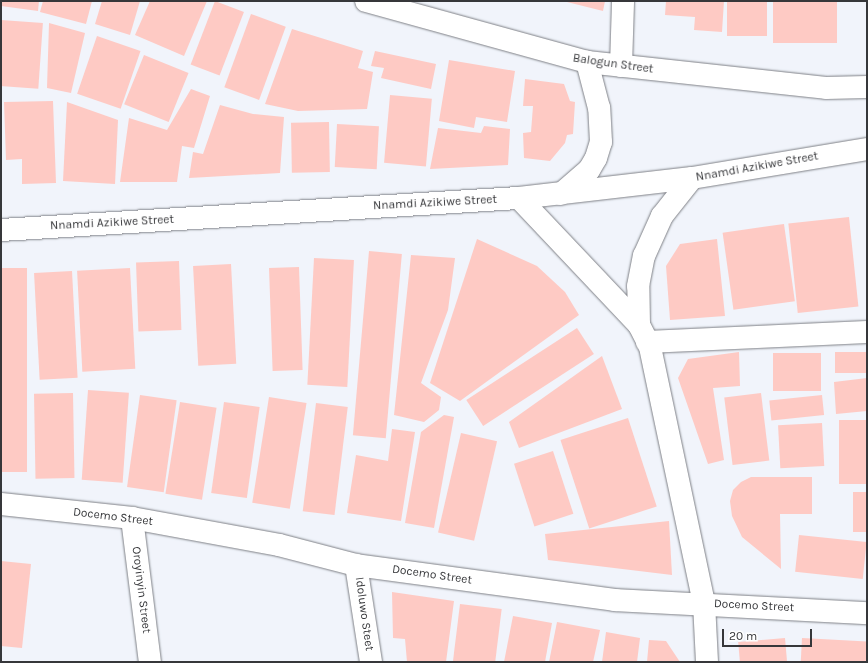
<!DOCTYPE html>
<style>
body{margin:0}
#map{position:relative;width:868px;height:663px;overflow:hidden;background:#f1f4fb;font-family:Karla,sans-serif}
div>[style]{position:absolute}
.building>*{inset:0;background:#fecac4;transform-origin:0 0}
.roads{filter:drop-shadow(0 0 1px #7e8086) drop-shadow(0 0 1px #7e8086)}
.street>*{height:22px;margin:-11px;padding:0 11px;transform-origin:11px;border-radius:11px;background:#fff}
.secondary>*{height:22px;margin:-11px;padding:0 11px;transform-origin:11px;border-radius:11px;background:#fff}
span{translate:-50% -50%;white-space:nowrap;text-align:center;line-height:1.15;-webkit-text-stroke:3px #fff;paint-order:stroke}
.street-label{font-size:12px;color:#36373a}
.frame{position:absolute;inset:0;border:2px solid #36373a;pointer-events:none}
.scale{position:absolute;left:722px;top:629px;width:90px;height:18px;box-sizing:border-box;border:2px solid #36373a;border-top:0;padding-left:5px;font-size:12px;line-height:14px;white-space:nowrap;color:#36373a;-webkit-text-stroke:3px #fff;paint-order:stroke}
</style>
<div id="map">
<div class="building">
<div style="clip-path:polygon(1px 1px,39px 1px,38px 11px,1px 6px)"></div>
<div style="clip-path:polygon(43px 1px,92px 1px,86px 24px,40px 12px)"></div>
<div style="clip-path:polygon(102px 1px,140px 1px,130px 35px,95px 24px)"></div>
<div style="clip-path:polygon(150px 1px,207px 1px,184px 56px,135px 35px)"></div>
<div style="left:215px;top:1px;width:31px;height:68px;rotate:21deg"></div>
<div style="clip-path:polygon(563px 1px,605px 1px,603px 11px)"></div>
<div style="clip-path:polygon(666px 1px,724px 1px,722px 32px,694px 30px,695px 17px,665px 15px)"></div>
<div style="left:727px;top:1px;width:40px;height:35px"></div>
<div style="left:773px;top:1px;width:64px;height:42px"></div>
<div style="left:251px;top:14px;width:37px;height:78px;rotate:20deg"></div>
<div style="left:1px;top:20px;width:42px;height:66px;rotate:4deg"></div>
<div style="clip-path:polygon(49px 23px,85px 33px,71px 93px,47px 88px)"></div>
<div style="clip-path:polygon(292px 29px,363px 51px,358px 68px,373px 72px,367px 109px,298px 111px,265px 104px)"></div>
<div style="left:97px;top:36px;width:46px;height:61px;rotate:19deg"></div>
<div style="clip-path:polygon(375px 51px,436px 64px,431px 89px,381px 78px,384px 68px,371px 66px)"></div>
<div style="left:144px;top:55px;width:48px;height:53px;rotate:22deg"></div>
<div style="clip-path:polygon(449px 60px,515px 71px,507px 122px,476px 117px,474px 128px,439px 121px)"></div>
<div style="clip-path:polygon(525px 79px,564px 84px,570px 101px,575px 102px,573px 134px,567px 135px,565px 143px,550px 161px,524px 158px,523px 133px,531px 132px,533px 106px,523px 106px)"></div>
<div style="clip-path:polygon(191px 89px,210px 96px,194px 148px,182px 146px,177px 182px,120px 182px,129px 118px,167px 130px)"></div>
<div style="left:390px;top:95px;width:42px;height:68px;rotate:5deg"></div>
<div style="clip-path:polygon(53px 101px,56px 183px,22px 184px,22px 159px,6px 160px,4px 102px)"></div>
<div style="clip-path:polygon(67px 102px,118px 120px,115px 184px,63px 181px)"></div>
<div style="clip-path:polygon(220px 105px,253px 114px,284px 117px,280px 173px,189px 178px,193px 152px,203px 154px)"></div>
<div style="left:329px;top:122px;width:50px;height:38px;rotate:89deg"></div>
<div style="left:337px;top:124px;width:42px;height:43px;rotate:3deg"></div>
<div style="clip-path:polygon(484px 126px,510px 129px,508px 165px,430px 169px,438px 128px,481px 133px)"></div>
<div style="left:849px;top:217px;width:90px;height:61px;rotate:84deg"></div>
<div style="left:784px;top:224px;width:78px;height:62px;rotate:82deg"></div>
<div style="clip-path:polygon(477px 239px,537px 266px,565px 292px,579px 315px,460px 401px,430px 383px)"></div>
<div style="clip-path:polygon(717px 239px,725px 316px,670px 320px,666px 266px,680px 244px)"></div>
<div style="left:369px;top:251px;width:33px;height:185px;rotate:5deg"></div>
<div style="clip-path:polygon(411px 255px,455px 258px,448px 310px,421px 383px,441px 397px,439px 410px,424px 422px,394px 415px)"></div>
<div style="left:314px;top:258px;width:40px;height:127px;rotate:3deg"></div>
<div style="left:179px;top:261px;width:69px;height:43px;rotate:88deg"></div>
<div style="left:231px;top:264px;width:100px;height:38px;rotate:87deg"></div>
<div style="left:299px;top:267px;width:103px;height:30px;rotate:88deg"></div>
<div style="left:1px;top:268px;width:26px;height:204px"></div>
<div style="left:130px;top:268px;width:101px;height:53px;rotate:87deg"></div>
<div style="left:72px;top:271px;width:107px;height:38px;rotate:87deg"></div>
<div style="left:577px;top:328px;width:31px;height:132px;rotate:57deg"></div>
<div style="clip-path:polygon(739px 352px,740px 386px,713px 388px,724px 460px,708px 464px,678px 378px,688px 359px)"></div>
<div style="left:867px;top:352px;width:21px;height:32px;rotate:90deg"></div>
<div style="left:773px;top:353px;width:48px;height:38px"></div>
<div style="clip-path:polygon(602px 356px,622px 409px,519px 448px,509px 422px)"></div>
<div style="clip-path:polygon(867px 378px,867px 411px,836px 414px,834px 382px)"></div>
<div style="left:88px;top:390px;width:41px;height:90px;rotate:4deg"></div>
<div style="left:73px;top:393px;width:85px;height:39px;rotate:89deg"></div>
<div style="left:761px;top:393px;width:68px;height:37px;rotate:83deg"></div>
<div style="left:140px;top:395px;width:37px;height:93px;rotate:8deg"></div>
<div style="left:822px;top:395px;width:20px;height:53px;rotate:84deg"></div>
<div style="left:269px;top:397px;width:38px;height:107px;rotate:9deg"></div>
<div style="left:180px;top:402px;width:37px;height:93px;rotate:9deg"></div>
<div style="left:224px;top:402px;width:36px;height:92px;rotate:8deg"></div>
<div style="left:316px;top:403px;width:32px;height:109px;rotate:7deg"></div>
<div style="clip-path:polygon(444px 415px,454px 417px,434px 528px,405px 523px,421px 432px)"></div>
<div style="left:628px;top:418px;width:93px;height:71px;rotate:72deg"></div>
<div style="left:867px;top:420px;width:64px;height:28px;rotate:90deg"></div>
<div style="left:822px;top:423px;width:43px;height:44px;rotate:87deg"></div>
<div style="clip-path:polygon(392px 429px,415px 432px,401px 521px,347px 513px,356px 455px,388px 461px)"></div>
<div style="left:461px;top:433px;width:37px;height:102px;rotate:13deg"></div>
<div style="left:553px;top:451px;width:66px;height:41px;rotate:72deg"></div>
<div style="clip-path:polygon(751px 477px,812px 477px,812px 514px,780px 514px,781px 569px,742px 537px,732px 516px,730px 501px,733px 490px,741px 482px)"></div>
<div style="left:853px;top:492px;width:14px;height:40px"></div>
<div style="clip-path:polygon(669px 521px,672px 575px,548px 560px,545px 534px)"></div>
<div style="left:799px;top:535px;width:68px;height:37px;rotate:6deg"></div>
<div style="clip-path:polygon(1px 561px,31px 564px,22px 648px,1px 646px)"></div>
<div style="clip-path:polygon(392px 592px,454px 601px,446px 662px,407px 662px,405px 639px,393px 638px)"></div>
<div style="left:460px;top:604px;width:42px;height:59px;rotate:7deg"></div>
<div style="clip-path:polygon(513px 616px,552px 623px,545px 662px,504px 662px)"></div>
<div style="clip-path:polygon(557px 622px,600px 630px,593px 662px,549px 662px)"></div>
<div style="clip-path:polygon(606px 632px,640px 638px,637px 662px,602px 662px)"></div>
<div style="left:785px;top:638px;width:24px;height:47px;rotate:85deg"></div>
<div style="left:802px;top:638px;width:65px;height:24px;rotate:3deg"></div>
<div style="clip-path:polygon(649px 640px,666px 641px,680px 662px,647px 662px)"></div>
</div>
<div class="roads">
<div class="street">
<div style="left:621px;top:66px;width:65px;rotate:-88.2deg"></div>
<div style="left:519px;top:198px;width:175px;rotate:46.6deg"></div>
<div style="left:639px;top:325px;width:25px;rotate:63deg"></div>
<div style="left:650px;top:347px;width:262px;rotate:78.1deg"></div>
<div style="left:704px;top:603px;width:59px;rotate:87.1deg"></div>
<div style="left:639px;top:325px;width:39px;rotate:-91deg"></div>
<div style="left:638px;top:286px;width:31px;rotate:-79deg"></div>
<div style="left:644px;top:256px;width:44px;rotate:-65.8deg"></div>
<div style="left:662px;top:216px;width:48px;rotate:-51.7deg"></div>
<div style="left:647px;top:342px;width:220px;rotate:-2.6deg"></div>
<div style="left:132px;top:518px;width:145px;rotate:82.9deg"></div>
<div style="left:356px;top:565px;width:98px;rotate:81.2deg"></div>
</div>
<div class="secondary">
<div style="left:366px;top:1px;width:229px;rotate:15.4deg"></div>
<div style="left:587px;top:62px;width:240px;rotate:6.2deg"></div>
<div style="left:826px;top:88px;width:41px;rotate:-1.4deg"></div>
<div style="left:561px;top:194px;width:37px;rotate:-41deg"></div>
<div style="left:589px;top:170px;width:14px;rotate:-60deg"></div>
<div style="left:596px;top:158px;width:17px;rotate:-73deg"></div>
<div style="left:601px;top:142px;width:34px;rotate:-93deg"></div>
<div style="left:599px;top:108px;width:48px;rotate:-104.6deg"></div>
<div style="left:1px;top:230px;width:519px;rotate:-3.54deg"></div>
<div style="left:519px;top:198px;width:174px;rotate:-6.6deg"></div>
<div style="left:692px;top:178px;width:177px;rotate:-9.4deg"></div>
<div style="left:1px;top:504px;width:132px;rotate:6.1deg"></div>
<div style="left:132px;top:518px;width:149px;rotate:10.4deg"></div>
<div style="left:279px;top:545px;width:80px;rotate:14.6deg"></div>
<div style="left:356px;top:565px;width:261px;rotate:7.7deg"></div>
<div style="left:615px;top:600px;width:252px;rotate:3deg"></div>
</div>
</div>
<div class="street-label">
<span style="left:613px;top:64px;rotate:8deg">Balogun Street</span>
<span style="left:757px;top:167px;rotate:-10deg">Nnamdi Azikiwe Street</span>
<span style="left:435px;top:203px;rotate:-3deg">Nnamdi Azikiwe Street</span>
<span style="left:112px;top:223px;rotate:-3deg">Nnamdi Azikiwe Street</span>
<span style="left:113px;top:517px;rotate:7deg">Docemo Street</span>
<span style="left:432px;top:575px;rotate:8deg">Docemo Street</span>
<span style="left:141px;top:590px;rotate:83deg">Oroyinyin Street</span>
<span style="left:754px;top:606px;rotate:3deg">Docemo Street</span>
<span style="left:364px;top:614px;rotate:82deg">Idoluwo Steet</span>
</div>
<div class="frame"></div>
<div class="scale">20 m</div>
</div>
